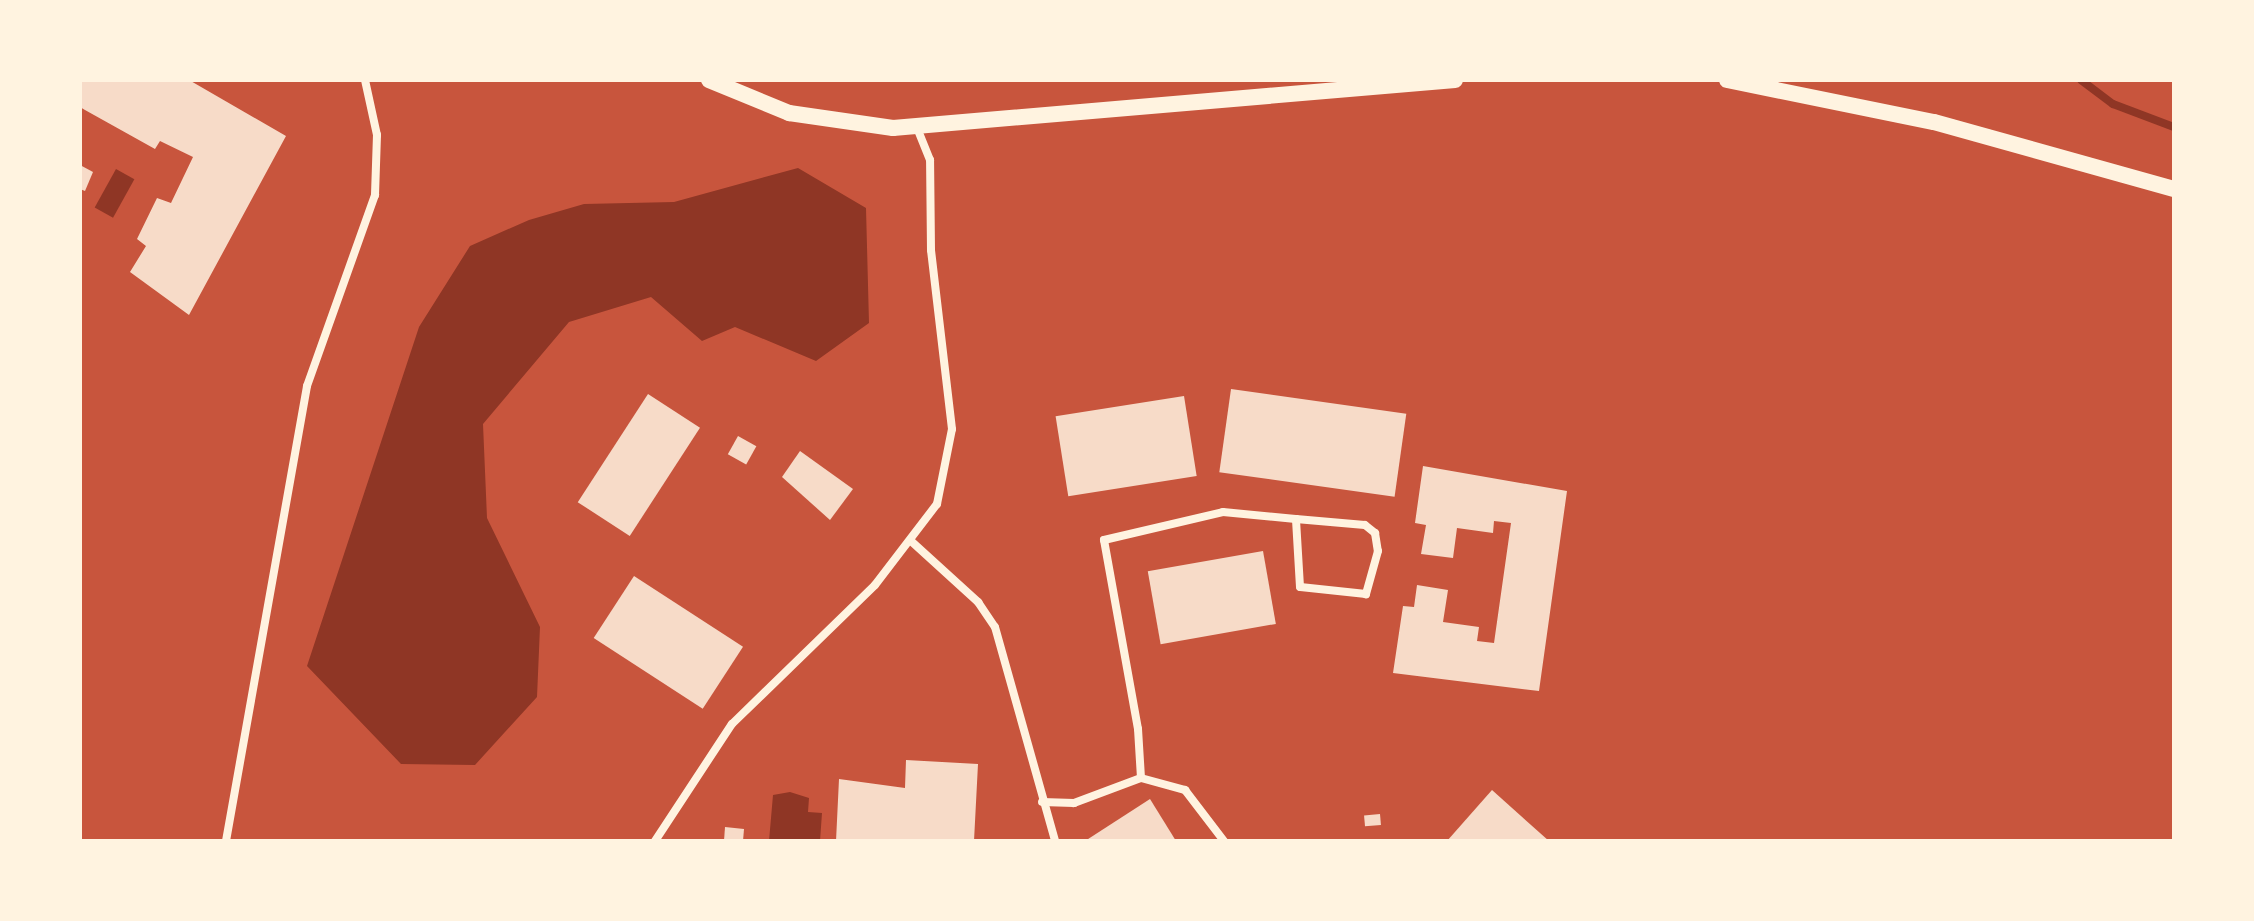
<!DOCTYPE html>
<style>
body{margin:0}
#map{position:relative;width:2254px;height:921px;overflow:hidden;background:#c8553d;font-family:Georgia,serif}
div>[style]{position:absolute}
.water>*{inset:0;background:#8f3625;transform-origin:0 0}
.stream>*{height:8px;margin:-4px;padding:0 4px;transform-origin:4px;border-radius:4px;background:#8f3625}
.building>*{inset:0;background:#f7dbc8;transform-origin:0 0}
.minor>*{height:8px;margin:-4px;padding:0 4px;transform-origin:4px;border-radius:4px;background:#fff3e0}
.secondary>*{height:16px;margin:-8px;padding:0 8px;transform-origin:8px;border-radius:8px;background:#fff3e0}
span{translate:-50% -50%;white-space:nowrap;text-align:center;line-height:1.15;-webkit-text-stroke:6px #fff3e0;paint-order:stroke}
.frame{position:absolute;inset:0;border:82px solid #fff3e0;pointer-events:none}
</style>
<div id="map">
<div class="water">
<div style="clip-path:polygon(798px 168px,866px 208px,869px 323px,816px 361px,735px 327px,702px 341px,651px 297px,569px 322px,483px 424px,487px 518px,540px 627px,537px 697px,475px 765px,401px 764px,307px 666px,419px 327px,470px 246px,529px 220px,584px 204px,674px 202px)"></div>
<div style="left:116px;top:169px;width:21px;height:44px;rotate:29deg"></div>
<div style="clip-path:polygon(790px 792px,809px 798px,808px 812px,822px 813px,820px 841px,769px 841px,773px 795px)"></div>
</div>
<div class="stream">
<div style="left:2081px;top:80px;width:40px;rotate:37deg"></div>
<div style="left:2113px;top:104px;width:65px;rotate:20.7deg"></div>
</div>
<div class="building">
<div style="clip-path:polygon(80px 80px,189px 80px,286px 136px,189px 315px,130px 272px,146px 246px,137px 239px,157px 198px,171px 203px,193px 157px,160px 141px,155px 149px,85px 110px,80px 107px)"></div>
<div style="clip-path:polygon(80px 165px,93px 172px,85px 191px,80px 189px)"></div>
<div style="left:1231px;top:389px;width:177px;height:84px;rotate:8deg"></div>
<div style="left:648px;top:394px;width:62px;height:129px;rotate:33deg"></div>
<div style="left:1184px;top:396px;width:81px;height:130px;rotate:81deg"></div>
<div style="left:738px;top:436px;width:21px;height:21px;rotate:29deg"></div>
<div style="clip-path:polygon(800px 451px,853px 489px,830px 520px,782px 477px)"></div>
<div style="clip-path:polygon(1423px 466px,1567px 491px,1539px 691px,1393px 673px,1403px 606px,1414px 607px,1417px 585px,1448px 590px,1443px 622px,1479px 627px,1477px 641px,1494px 643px,1511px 523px,1494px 521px,1493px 533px,1457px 528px,1453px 558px,1421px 554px,1426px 525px,1415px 523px)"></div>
<div style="left:1263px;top:551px;width:74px;height:117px;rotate:80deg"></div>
<div style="left:634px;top:576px;width:130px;height:74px;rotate:33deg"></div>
<div style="clip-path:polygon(906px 760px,978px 764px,974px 841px,836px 841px,839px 779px,905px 788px)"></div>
<div style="clip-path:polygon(1492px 790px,1549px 841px,1447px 841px)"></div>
<div style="clip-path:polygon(1150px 799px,1176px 841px,1085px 841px)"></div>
<div style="left:1380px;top:814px;width:11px;height:16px;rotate:85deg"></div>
<div style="clip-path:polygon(725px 827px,744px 829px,743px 841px,724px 841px)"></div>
</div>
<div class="minor">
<div style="left:911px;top:541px;width:91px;rotate:42.3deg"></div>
<div style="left:978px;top:602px;width:30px;rotate:56deg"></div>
<div style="left:995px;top:627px;width:222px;rotate:74.3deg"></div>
<div style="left:1141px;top:778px;width:46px;rotate:15.3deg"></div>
<div style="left:1185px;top:790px;width:64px;rotate:52.6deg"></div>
<div style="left:1042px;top:802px;width:32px;rotate:2deg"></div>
<div style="left:1074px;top:803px;width:72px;rotate:-20.5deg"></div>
<div style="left:1141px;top:778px;width:49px;rotate:-93.5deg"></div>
<div style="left:1138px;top:729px;width:192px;rotate:-100.2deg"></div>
<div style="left:1104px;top:540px;width:122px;rotate:-13.2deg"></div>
<div style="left:1223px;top:512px;width:73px;rotate:5.5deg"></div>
<div style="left:1296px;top:519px;width:69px;rotate:5deg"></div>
<div style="left:1365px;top:525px;width:13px;rotate:39deg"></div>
<div style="left:1375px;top:533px;width:18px;rotate:81deg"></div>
<div style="left:1378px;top:551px;width:45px;rotate:105.6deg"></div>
<div style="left:1366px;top:594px;width:66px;rotate:-173.9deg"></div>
<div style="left:1300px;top:587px;width:68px;rotate:-93.4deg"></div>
<div style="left:226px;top:841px;width:462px;rotate:-79.9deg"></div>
<div style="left:307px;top:386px;width:203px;rotate:-70.4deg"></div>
<div style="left:375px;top:195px;width:60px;rotate:-88.1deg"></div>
<div style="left:377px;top:135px;width:56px;rotate:-102.3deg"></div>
<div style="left:655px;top:841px;width:140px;rotate:-56.7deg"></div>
<div style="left:732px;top:724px;width:199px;rotate:-44.2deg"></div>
<div style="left:875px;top:585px;width:102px;rotate:-52.6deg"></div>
<div style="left:937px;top:504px;width:76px;rotate:-78.7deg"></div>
<div style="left:952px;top:429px;width:180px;rotate:-96.7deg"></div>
<div style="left:931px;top:250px;width:90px;rotate:-90.6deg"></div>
<div style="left:930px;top:160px;width:35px;rotate:-112deg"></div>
</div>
<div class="secondary">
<div style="left:709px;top:80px;width:87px;rotate:22.4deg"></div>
<div style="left:789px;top:113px;width:105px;rotate:8.2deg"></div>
<div style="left:893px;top:128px;width:564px;rotate:-4.88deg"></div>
<div style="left:1727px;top:80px;width:211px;rotate:11.5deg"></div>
<div style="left:1934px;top:122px;width:249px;rotate:15.6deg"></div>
</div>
<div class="frame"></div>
</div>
